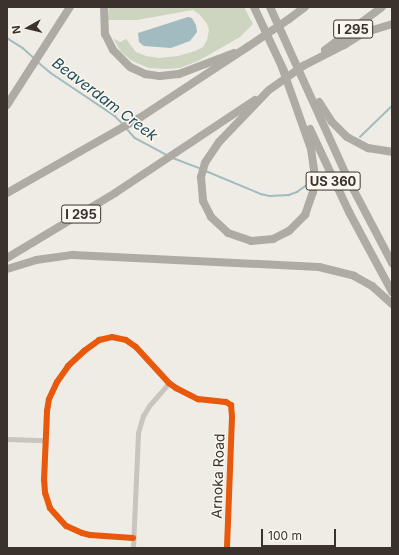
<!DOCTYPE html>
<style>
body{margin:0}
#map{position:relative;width:399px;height:555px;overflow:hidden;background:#efece5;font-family:Inter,sans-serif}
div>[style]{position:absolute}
.green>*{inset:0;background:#cdd5c0}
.water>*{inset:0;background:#a2bbc0}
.stream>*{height:1.5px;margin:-0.75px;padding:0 0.75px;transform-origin:0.75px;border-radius:0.75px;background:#a2bbc0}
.street>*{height:4.5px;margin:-2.25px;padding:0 2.25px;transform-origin:2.25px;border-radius:2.25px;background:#c8c4be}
.highway>*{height:8px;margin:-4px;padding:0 4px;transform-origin:4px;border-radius:4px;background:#aeaba4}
.highway-bridge>*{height:8px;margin:-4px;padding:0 4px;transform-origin:4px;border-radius:4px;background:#aeaba4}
.cycleway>*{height:6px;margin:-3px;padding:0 3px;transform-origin:3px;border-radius:3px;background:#e8590c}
span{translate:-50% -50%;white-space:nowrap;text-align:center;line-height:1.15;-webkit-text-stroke:3px #faf7ee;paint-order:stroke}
.shield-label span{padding:1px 3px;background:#faf7ee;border:1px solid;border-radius:3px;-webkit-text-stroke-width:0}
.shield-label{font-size:13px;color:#3a322b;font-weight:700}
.street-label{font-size:14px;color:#3a322b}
.water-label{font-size:15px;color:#224e5b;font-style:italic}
.frame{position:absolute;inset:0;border:8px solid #3a322b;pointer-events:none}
.north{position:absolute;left:8px;top:8px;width:40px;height:40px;-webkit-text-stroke:3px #faf7ee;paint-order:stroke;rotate:262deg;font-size:11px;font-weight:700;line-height:16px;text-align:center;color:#3a322b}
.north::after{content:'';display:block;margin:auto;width:14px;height:18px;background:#3a322b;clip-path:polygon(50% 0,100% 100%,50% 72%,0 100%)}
.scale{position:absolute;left:261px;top:529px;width:75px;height:18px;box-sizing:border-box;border:2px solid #3a322b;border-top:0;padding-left:5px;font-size:12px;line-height:14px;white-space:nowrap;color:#3a322b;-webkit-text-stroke:3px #faf7ee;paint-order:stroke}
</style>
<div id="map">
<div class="green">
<div style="clip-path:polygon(109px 7px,244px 7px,253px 24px,240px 37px,198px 61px,180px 68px,165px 69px,149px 68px,132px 61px,121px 52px,113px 38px,120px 42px,126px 39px,136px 52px,146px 56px,159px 58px,178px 56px,195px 51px,203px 47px,207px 40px,209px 30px,207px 24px,200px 15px,193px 10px,137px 20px,108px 20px)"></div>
</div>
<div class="water">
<div style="clip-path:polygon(188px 17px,192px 18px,196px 25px,197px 32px,190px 41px,171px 48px,144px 46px,139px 42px,138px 33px)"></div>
</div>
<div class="stream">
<div style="left:7px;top:38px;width:19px;rotate:32deg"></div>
<div style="left:23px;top:48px;width:15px;rotate:42deg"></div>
<div style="left:38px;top:62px;width:17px;rotate:40deg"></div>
<div style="left:51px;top:73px;width:77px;rotate:33.9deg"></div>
<div style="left:115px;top:116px;width:10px;rotate:45deg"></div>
<div style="left:127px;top:129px;width:12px;rotate:48deg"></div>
<div style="left:135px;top:138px;width:36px;rotate:28deg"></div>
<div style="left:360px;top:137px;width:45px;rotate:-44.1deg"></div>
<div style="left:173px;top:158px;width:30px;rotate:21deg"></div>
<div style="left:206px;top:171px;width:60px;rotate:22.7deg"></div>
<div style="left:261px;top:194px;width:9px;rotate:13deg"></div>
<div style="left:270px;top:196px;width:19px;rotate:-3deg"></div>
<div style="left:289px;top:195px;width:9px;rotate:-21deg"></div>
<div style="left:297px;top:192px;width:12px;rotate:-35deg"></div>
</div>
<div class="street">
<div style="left:7px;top:439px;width:38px;rotate:2deg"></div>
<div style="left:133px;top:538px;width:43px;rotate:-176deg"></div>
<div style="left:90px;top:535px;width:8px;rotate:-166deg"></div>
<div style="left:82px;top:533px;width:17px;rotate:-156deg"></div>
<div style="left:66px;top:526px;width:24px;rotate:-132deg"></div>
<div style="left:50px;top:508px;width:16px;rotate:-108deg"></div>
<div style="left:45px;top:493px;width:13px;rotate:-94deg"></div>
<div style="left:44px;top:480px;width:69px;rotate:-87.5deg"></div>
<div style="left:47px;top:411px;width:12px;rotate:-81deg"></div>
<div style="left:49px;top:399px;width:19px;rotate:-65deg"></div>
<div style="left:57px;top:382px;width:19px;rotate:-55deg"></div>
<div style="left:68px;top:366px;width:22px;rotate:-43deg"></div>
<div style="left:84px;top:351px;width:19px;rotate:-36deg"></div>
<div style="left:99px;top:340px;width:13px;rotate:-13deg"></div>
<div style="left:112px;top:337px;width:14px;rotate:12deg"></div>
<div style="left:126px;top:340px;width:12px;rotate:35deg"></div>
<div style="left:136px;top:347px;width:49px;rotate:47.5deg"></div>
<div style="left:169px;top:383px;width:9px;rotate:36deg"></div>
<div style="left:176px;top:388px;width:25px;rotate:27deg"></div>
<div style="left:198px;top:399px;width:28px;rotate:6deg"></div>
<div style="left:226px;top:402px;width:6px;rotate:31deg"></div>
<div style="left:231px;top:405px;width:12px;rotate:85deg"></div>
<div style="left:232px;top:417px;width:131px;rotate:92.2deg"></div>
<div style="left:133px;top:548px;width:115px;rotate:-87.5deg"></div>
<div style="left:138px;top:433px;width:18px;rotate:-74deg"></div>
<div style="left:143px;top:416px;width:12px;rotate:-59deg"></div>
<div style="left:149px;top:406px;width:30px;rotate:-49deg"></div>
</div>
<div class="highway">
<div style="left:104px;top:7px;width:27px;rotate:88deg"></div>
<div style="left:105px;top:34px;width:18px;rotate:63deg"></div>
<div style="left:113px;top:50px;width:24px;rotate:45deg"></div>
<div style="left:130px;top:67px;width:17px;rotate:25deg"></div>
<div style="left:145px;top:74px;width:15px;rotate:8deg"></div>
<div style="left:160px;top:76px;width:19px;rotate:-6deg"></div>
<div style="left:179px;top:74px;width:59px;rotate:-20.9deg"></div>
<div style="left:254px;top:7px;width:71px;rotate:64.9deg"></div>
<div style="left:270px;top:7px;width:191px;rotate:65.6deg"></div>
<div style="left:349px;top:181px;width:93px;rotate:62.3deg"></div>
<div style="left:289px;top:19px;width:20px;rotate:-37deg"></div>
<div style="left:325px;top:50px;width:71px;rotate:-37deg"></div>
<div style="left:303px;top:66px;width:46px;rotate:-27.1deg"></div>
<div style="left:344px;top:45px;width:22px;rotate:-32deg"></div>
<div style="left:363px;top:33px;width:30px;rotate:-17deg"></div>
<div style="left:267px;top:92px;width:69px;rotate:133.8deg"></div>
<div style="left:219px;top:142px;width:25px;rotate:124deg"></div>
<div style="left:205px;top:163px;width:15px;rotate:106deg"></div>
<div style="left:201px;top:177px;width:24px;rotate:85deg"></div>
<div style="left:203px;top:201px;width:18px;rotate:63deg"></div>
<div style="left:211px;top:217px;width:23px;rotate:43deg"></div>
<div style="left:228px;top:233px;width:24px;rotate:19deg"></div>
<div style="left:251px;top:241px;width:22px;rotate:-5deg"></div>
<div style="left:273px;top:239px;width:18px;rotate:-27deg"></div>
<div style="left:289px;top:231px;width:23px;rotate:-45deg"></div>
<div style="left:305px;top:215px;width:24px;rotate:-71deg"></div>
<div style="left:313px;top:192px;width:22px;rotate:-87deg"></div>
<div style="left:314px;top:170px;width:21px;rotate:-98deg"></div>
<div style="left:311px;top:149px;width:87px;rotate:-109.5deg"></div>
<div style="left:319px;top:102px;width:24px;rotate:57deg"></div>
<div style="left:332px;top:122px;width:21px;rotate:45deg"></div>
<div style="left:347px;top:137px;width:24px;rotate:28deg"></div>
<div style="left:368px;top:148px;width:24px;rotate:9deg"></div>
<div style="left:7px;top:105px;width:117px;rotate:-57.3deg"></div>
<div style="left:310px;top:129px;width:92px;rotate:64.8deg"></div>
<div style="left:349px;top:212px;width:91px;rotate:61.7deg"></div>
<div style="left:7px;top:193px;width:154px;rotate:-29.6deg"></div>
<div style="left:141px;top:117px;width:129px;rotate:-33.3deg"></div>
<div style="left:7px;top:258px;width:126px;rotate:-31deg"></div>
<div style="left:115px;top:193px;width:168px;rotate:-33.6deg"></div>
<div style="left:7px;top:269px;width:30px;rotate:-17deg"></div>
<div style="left:36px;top:260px;width:37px;rotate:-8deg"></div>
<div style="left:73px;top:255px;width:246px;rotate:2.8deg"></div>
<div style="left:319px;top:267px;width:36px;rotate:14deg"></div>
<div style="left:354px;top:276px;width:21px;rotate:29deg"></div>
<div style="left:372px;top:286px;width:27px;rotate:42deg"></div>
</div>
<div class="highway-bridge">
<div style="left:249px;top:46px;width:48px;rotate:-34deg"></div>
<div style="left:269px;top:90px;width:42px;rotate:-35.2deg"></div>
</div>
<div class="cycleway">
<div style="left:133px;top:538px;width:43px;rotate:-176deg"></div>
<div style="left:90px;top:535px;width:8px;rotate:-166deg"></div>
<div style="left:82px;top:533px;width:17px;rotate:-156deg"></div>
<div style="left:66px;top:526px;width:24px;rotate:-132deg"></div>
<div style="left:50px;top:508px;width:16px;rotate:-108deg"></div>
<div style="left:45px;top:493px;width:13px;rotate:-94deg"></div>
<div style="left:44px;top:480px;width:69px;rotate:-87.5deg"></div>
<div style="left:47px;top:411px;width:12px;rotate:-81deg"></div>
<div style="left:49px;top:399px;width:19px;rotate:-65deg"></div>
<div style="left:57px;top:382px;width:19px;rotate:-55deg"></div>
<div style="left:68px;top:366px;width:22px;rotate:-43deg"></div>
<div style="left:84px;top:351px;width:19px;rotate:-36deg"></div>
<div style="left:99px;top:340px;width:13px;rotate:-13deg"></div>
<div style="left:112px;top:337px;width:14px;rotate:12deg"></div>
<div style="left:126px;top:340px;width:12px;rotate:35deg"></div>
<div style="left:136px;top:347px;width:49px;rotate:47.5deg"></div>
<div style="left:169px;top:383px;width:9px;rotate:36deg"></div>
<div style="left:176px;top:388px;width:25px;rotate:27deg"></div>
<div style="left:198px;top:399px;width:28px;rotate:6deg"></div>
<div style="left:226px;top:402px;width:6px;rotate:31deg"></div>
<div style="left:231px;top:405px;width:12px;rotate:85deg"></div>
<div style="left:232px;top:417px;width:131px;rotate:92.2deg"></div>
</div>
<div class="shield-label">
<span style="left:353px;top:29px">I 295</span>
<span style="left:333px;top:181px">US 360</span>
<span style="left:81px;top:214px">I 295</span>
</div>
<div class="street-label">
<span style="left:218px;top:476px;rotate:-88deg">Arnoka Road</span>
</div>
<div class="water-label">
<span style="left:105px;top:99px;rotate:37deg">Beaverdam Creek</span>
</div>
<div class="frame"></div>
<div class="north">N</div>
<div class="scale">100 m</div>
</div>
